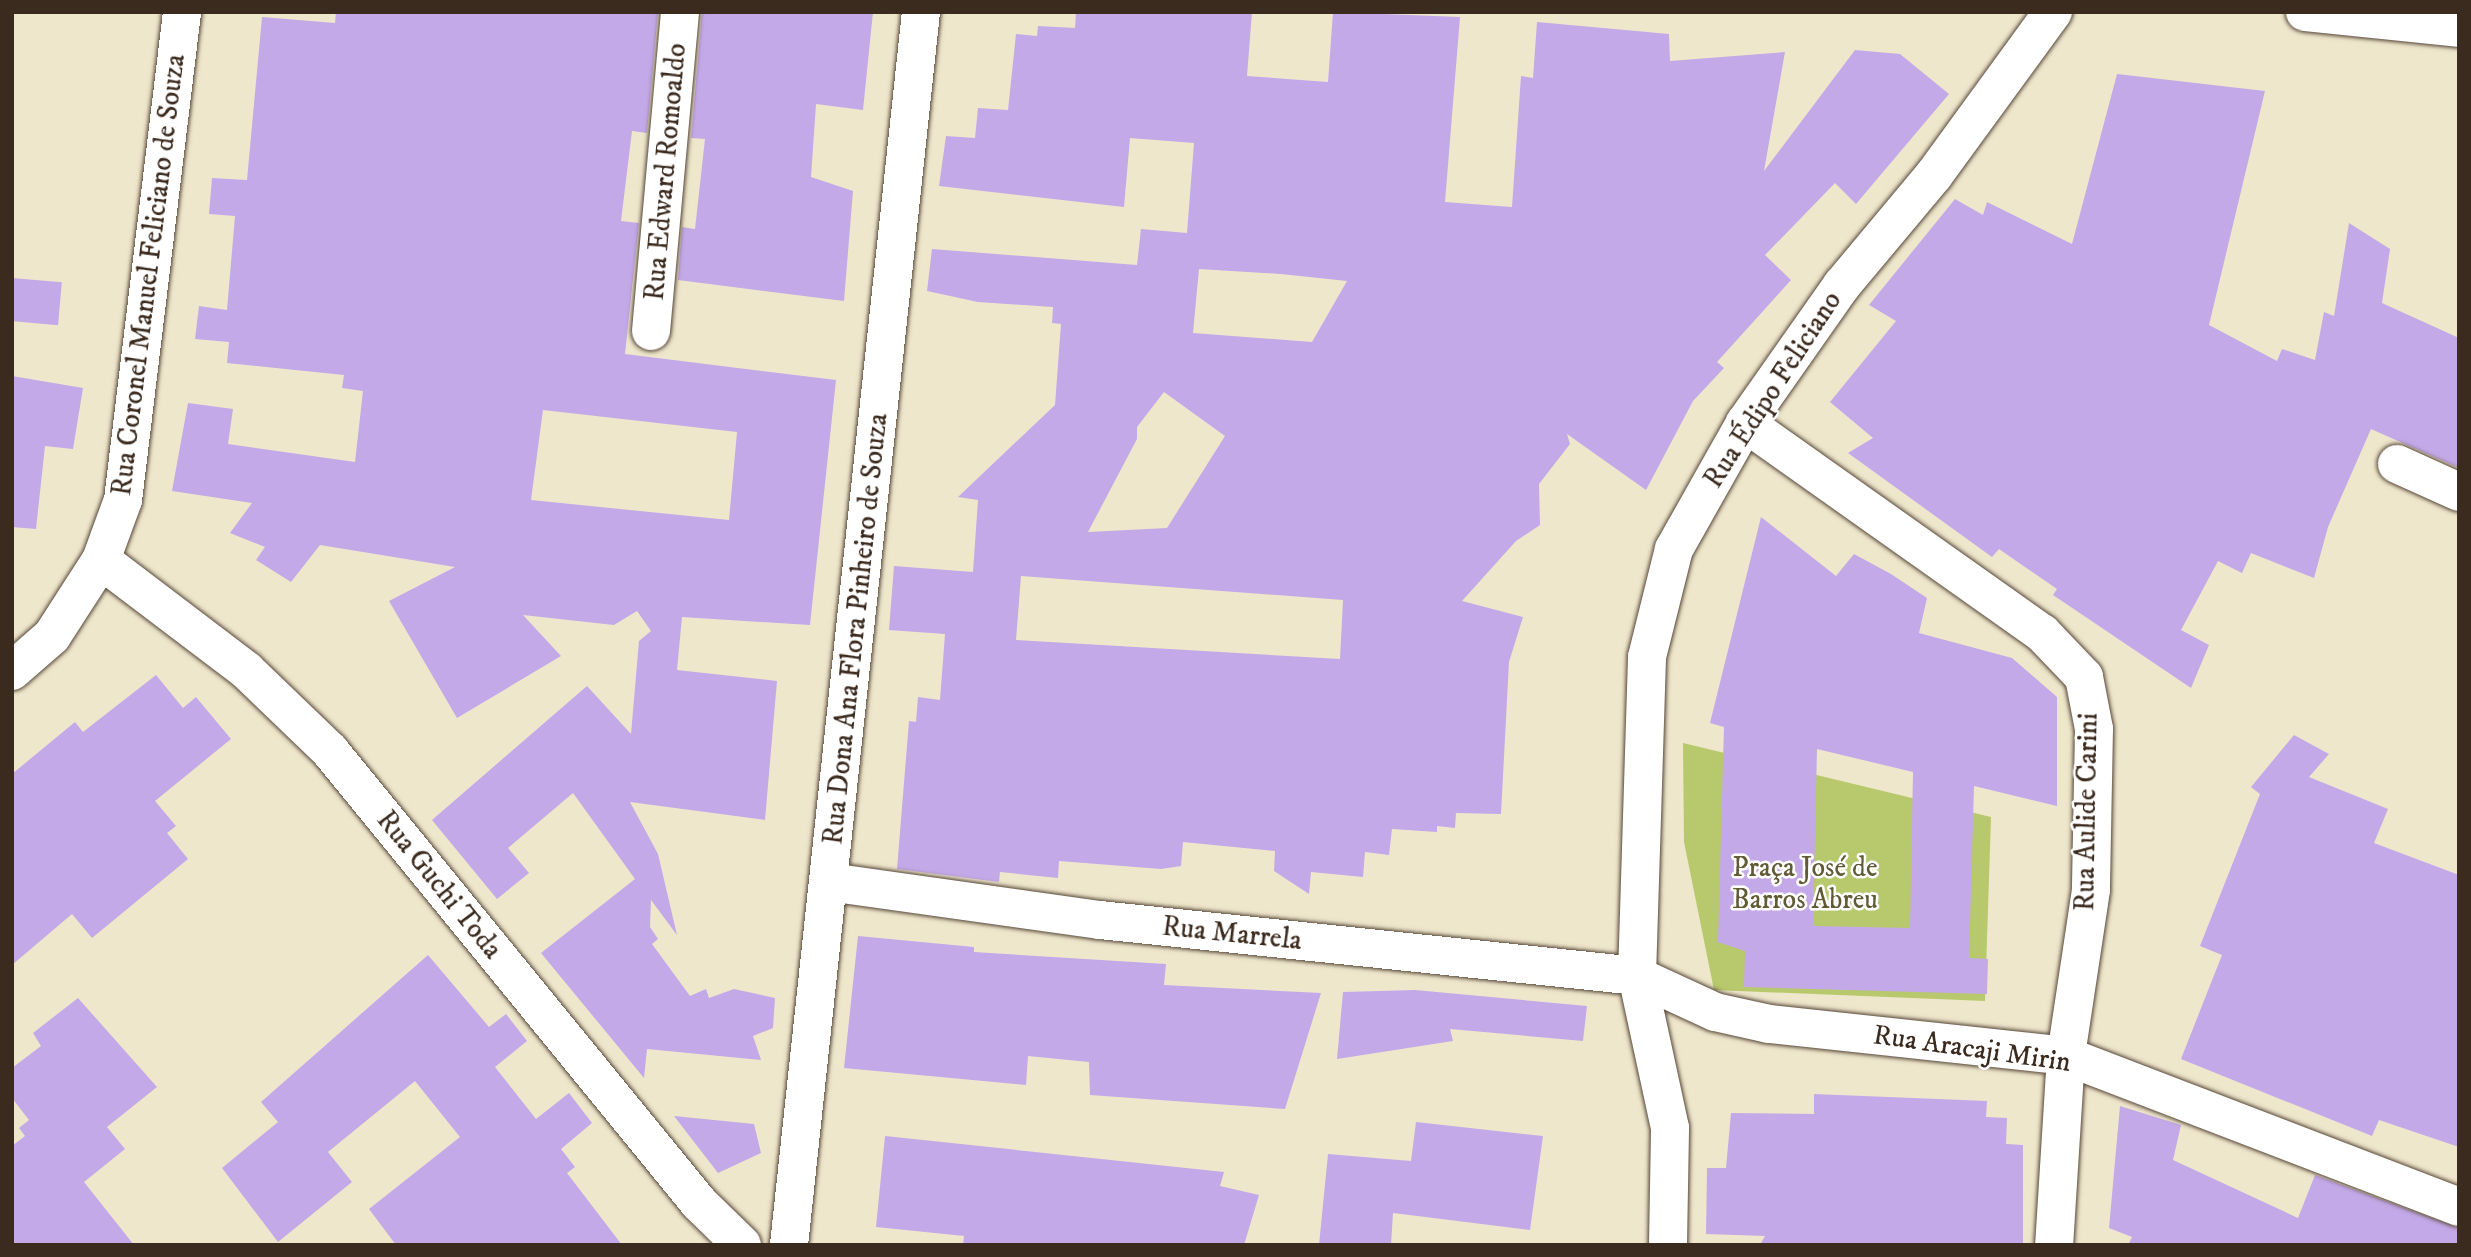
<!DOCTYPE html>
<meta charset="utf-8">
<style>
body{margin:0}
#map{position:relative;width:2471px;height:1257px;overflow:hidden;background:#efe7cc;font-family:"IM FELL DW Pica",serif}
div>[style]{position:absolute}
.green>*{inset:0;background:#b7c96c}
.building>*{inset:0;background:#c3a9e8;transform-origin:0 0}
.roads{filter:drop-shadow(0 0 2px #564638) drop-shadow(0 0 2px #564638)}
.minor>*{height:38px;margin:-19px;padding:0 19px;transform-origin:19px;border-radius:19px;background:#fff}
span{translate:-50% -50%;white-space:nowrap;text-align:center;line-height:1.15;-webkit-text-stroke:5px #fff;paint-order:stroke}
.street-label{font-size:28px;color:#3b2a1e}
.park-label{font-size:28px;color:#605a35}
.frame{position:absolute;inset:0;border:14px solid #3b2a1e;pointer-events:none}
</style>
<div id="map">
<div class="green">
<div style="clip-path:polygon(1683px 743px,1991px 817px,1985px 1001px,1714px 990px,1684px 842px)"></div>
</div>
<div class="building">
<div style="clip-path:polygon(evenodd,336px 12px,658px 12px,647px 133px,632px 131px,621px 221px,639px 223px,625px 354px,836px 380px,810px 625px,682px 617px,677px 670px,777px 681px,765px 820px,630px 802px,658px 854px,677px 935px,651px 900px,650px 927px,658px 939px,652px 944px,690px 996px,706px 989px,709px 998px,734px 989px,775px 998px,773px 1028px,753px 1036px,761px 1060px,647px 1049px,644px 1078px,541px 953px,635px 879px,573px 793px,508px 848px,529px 873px,497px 899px,432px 820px,587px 686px,631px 734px,639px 641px,651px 631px,637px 611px,614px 625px,523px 615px,561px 656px,457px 718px,389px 601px,455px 567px,320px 545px,291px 582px,256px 560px,265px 547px,230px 533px,252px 503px,172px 491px,188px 403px,233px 409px,228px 444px,355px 462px,363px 391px,342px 388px,344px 375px,227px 363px,229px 342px,195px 339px,199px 306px,227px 310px,235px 216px,209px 214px,212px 178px,247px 180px,262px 17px,335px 23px,336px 12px,543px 410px,737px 432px,729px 520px,531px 500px,543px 410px)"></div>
<div style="clip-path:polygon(702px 12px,873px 12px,863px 110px,816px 104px,811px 177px,853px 191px,844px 301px,678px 280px,682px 227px,695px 229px,705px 139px,691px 138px)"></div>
<div style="clip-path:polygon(evenodd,1076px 12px,1252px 12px,1247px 76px,1328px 82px,1333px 12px,1460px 17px,1445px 202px,1512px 207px,1521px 76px,1533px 78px,1537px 22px,1669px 34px,1670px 61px,1785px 52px,1764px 171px,1855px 50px,1900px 54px,1949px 94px,1856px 204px,1835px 183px,1765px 255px,1791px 280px,1717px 362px,1724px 368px,1693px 401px,1646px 490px,1567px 434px,1570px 444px,1539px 484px,1540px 525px,1516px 541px,1462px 601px,1523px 617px,1509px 662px,1501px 814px,1456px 813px,1455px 828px,1437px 826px,1437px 832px,1392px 829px,1389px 855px,1365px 852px,1363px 877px,1311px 872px,1309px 894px,1274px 871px,1275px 851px,1183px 842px,1181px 866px,1161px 869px,1059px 861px,1058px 878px,1000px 872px,999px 882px,897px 869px,909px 721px,916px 722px,918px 697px,940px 700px,945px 634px,889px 630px,894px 566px,973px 572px,978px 500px,958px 497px,1055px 405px,1061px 324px,1052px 323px,1053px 307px,978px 302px,927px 291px,932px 249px,1137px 265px,1141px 229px,1187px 233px,1194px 143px,1130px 138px,1124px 207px,939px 186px,946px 136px,975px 138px,978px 108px,1008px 110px,1016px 34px,1037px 36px,1038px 26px,1075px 28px,1076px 12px,1199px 269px,1281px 274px,1347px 281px,1312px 342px,1193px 333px,1199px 269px,1076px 12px,1164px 392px,1225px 436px,1167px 528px,1088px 532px,1137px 439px,1137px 427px,1164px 392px,1076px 12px,1021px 576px,1343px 600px,1340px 659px,1016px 640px,1021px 576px)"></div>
<div style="clip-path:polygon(2117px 74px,2265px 91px,2209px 325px,2277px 361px,2282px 349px,2315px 360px,2324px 312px,2334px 316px,2349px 223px,2390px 249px,2382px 303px,2459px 338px,2459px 468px,2371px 429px,2328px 527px,2314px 578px,2251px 553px,2242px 573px,2218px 561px,2181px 630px,2209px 645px,2191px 688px,2053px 595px,2057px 589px,1999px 549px,1992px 557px,1848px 453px,1873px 438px,1830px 402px,1896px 321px,1869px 305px,1955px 199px,1983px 215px,1987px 202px,2072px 244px)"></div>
<div style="left:12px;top:278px;width:50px;height:43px;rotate:5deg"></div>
<div style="clip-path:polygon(12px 376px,83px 388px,73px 449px,45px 446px,36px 529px,12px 527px)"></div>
<div style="clip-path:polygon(evenodd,1761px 517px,1836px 576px,1854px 554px,1891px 574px,1927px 598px,1919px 633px,2012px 658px,2057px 697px,2057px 806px,1974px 786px,1969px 958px,1988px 959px,1987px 994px,1744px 987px,1745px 951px,1718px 942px,1724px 727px,1710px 723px,1761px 517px,1817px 749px,1913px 772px,1910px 928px,1813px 926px,1817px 749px)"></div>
<div style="clip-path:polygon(156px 675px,183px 708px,196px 697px,231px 739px,155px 801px,176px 826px,167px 833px,188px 859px,92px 938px,72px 914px,12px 965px,12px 774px,75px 722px,83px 732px)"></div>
<div style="clip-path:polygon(2294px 735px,2329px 754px,2309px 777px,2388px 809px,2374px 843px,2459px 875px,2459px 1147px,2379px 1120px,2372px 1136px,2181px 1059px,2222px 955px,2200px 946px,2260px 794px,2251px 787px)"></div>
<div style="clip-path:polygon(858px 936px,974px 947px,974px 952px,1166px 964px,1164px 985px,1321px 993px,1285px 1109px,1090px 1095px,1089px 1062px,1028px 1056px,1026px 1085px,844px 1068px)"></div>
<div style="clip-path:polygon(428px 955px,489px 1027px,506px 1014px,527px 1041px,495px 1067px,536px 1119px,569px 1093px,592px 1123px,561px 1149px,575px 1167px,567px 1173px,622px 1245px,396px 1245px,369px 1209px,460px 1137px,415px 1081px,328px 1152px,352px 1182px,278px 1242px,222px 1168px,278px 1122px,261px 1102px)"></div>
<div style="clip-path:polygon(1415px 990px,1587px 1006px,1583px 1041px,1450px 1029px,1453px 1041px,1337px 1059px,1343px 992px)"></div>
<div style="clip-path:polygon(78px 998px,157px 1087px,107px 1127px,125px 1149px,84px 1182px,134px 1245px,12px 1245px,12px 1146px,25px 1136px,19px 1128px,29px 1120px,12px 1098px,12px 1068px,41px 1046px,33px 1033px)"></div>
<div style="clip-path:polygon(1814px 1094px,1987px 1101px,1986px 1117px,2007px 1118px,2006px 1144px,2023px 1145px,2023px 1245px,1760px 1245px,1765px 1236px,1706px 1234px,1707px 1168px,1726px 1168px,1731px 1113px,1814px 1114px)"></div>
<div style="clip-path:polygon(2120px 1106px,2181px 1125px,2173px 1160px,2298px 1218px,2315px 1175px,2459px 1228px,2459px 1245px,2128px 1245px,2132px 1237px,2109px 1228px)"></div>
<div style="clip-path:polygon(674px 1116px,754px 1124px,761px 1153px,718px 1173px)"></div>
<div style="clip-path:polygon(1416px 1122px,1543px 1136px,1530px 1230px,1393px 1213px,1391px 1245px,1319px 1245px,1328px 1154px,1411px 1161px)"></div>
<div style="clip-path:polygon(885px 1136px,1224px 1172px,1220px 1186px,1259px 1195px,1244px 1245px,963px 1245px,964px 1236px,876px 1227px)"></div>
</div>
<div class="roads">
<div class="minor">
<div style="left:2305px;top:12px;width:155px;rotate:5.9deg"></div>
<div style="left:651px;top:331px;width:320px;rotate:-84.8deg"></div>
<div style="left:1745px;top:423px;width:364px;rotate:35.3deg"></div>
<div style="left:2042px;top:633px;width:61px;rotate:46.3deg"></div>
<div style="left:2084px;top:677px;width:53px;rotate:79.1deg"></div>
<div style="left:2094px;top:729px;width:161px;rotate:91.1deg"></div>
<div style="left:2091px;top:890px;width:168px;rotate:98.6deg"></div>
<div style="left:2066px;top:1056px;width:189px;rotate:93.6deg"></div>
<div style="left:2397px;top:464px;width:68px;rotate:24.3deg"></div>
<div style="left:101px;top:560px;width:183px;rotate:37.2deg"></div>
<div style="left:247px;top:671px;width:115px;rotate:43.9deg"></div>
<div style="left:330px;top:751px;width:583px;rotate:50.77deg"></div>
<div style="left:699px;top:1203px;width:60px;rotate:44.3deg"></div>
<div style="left:12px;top:671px;width:53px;rotate:-41.2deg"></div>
<div style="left:52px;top:636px;width:90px;rotate:-57.2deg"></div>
<div style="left:101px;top:560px;width:64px;rotate:-69.9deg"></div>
<div style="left:123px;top:500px;width:492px;rotate:-83.1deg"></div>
<div style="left:829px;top:882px;width:274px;rotate:8deg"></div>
<div style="left:1100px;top:920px;width:540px;rotate:5.95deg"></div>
<div style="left:1637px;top:976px;width:86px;rotate:24.8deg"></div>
<div style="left:1715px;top:1012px;width:55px;rotate:12.5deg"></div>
<div style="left:1769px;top:1024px;width:299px;rotate:6.1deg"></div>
<div style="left:2066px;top:1056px;width:421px;rotate:21deg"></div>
<div style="left:789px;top:1245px;width:1240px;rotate:-83.89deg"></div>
<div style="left:1668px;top:1245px;width:117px;rotate:-89deg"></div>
<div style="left:1670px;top:1128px;width:156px;rotate:-102.2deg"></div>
<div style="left:1637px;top:976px;width:319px;rotate:-88.2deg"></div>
<div style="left:1647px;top:657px;width:111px;rotate:-76deg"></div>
<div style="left:1674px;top:549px;width:145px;rotate:-60.6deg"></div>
<div style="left:1745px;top:423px;width:169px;rotate:-54.9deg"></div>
<div style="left:1842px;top:285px;width:143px;rotate:-50.1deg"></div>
<div style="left:1934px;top:175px;width:202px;rotate:-53.9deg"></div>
</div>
</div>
<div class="street-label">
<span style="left:666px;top:172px;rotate:-85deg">Rua Edward Romoaldo</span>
<span style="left:149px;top:275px;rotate:-83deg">Rua Coronel Manuel Feliciano de Souza</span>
<span style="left:1773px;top:390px;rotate:-57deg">Rua Édipo Feliciano</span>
<span style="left:856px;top:629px;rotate:-84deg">Rua Dona Ana Flora Pinheiro de Souza</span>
<span style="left:2087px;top:812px;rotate:-89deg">Rua Aulide Carini</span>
<span style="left:439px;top:885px;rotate:51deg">Rua Guchi Toda</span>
<span style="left:1232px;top:934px;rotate:6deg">Rua Marrela</span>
<span style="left:1972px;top:1049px;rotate:8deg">Rua Aracaji Mirin</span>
</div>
<div class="park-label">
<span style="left:1805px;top:884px">Praça José de<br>Barros Abreu</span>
</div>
<div class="frame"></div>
</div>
